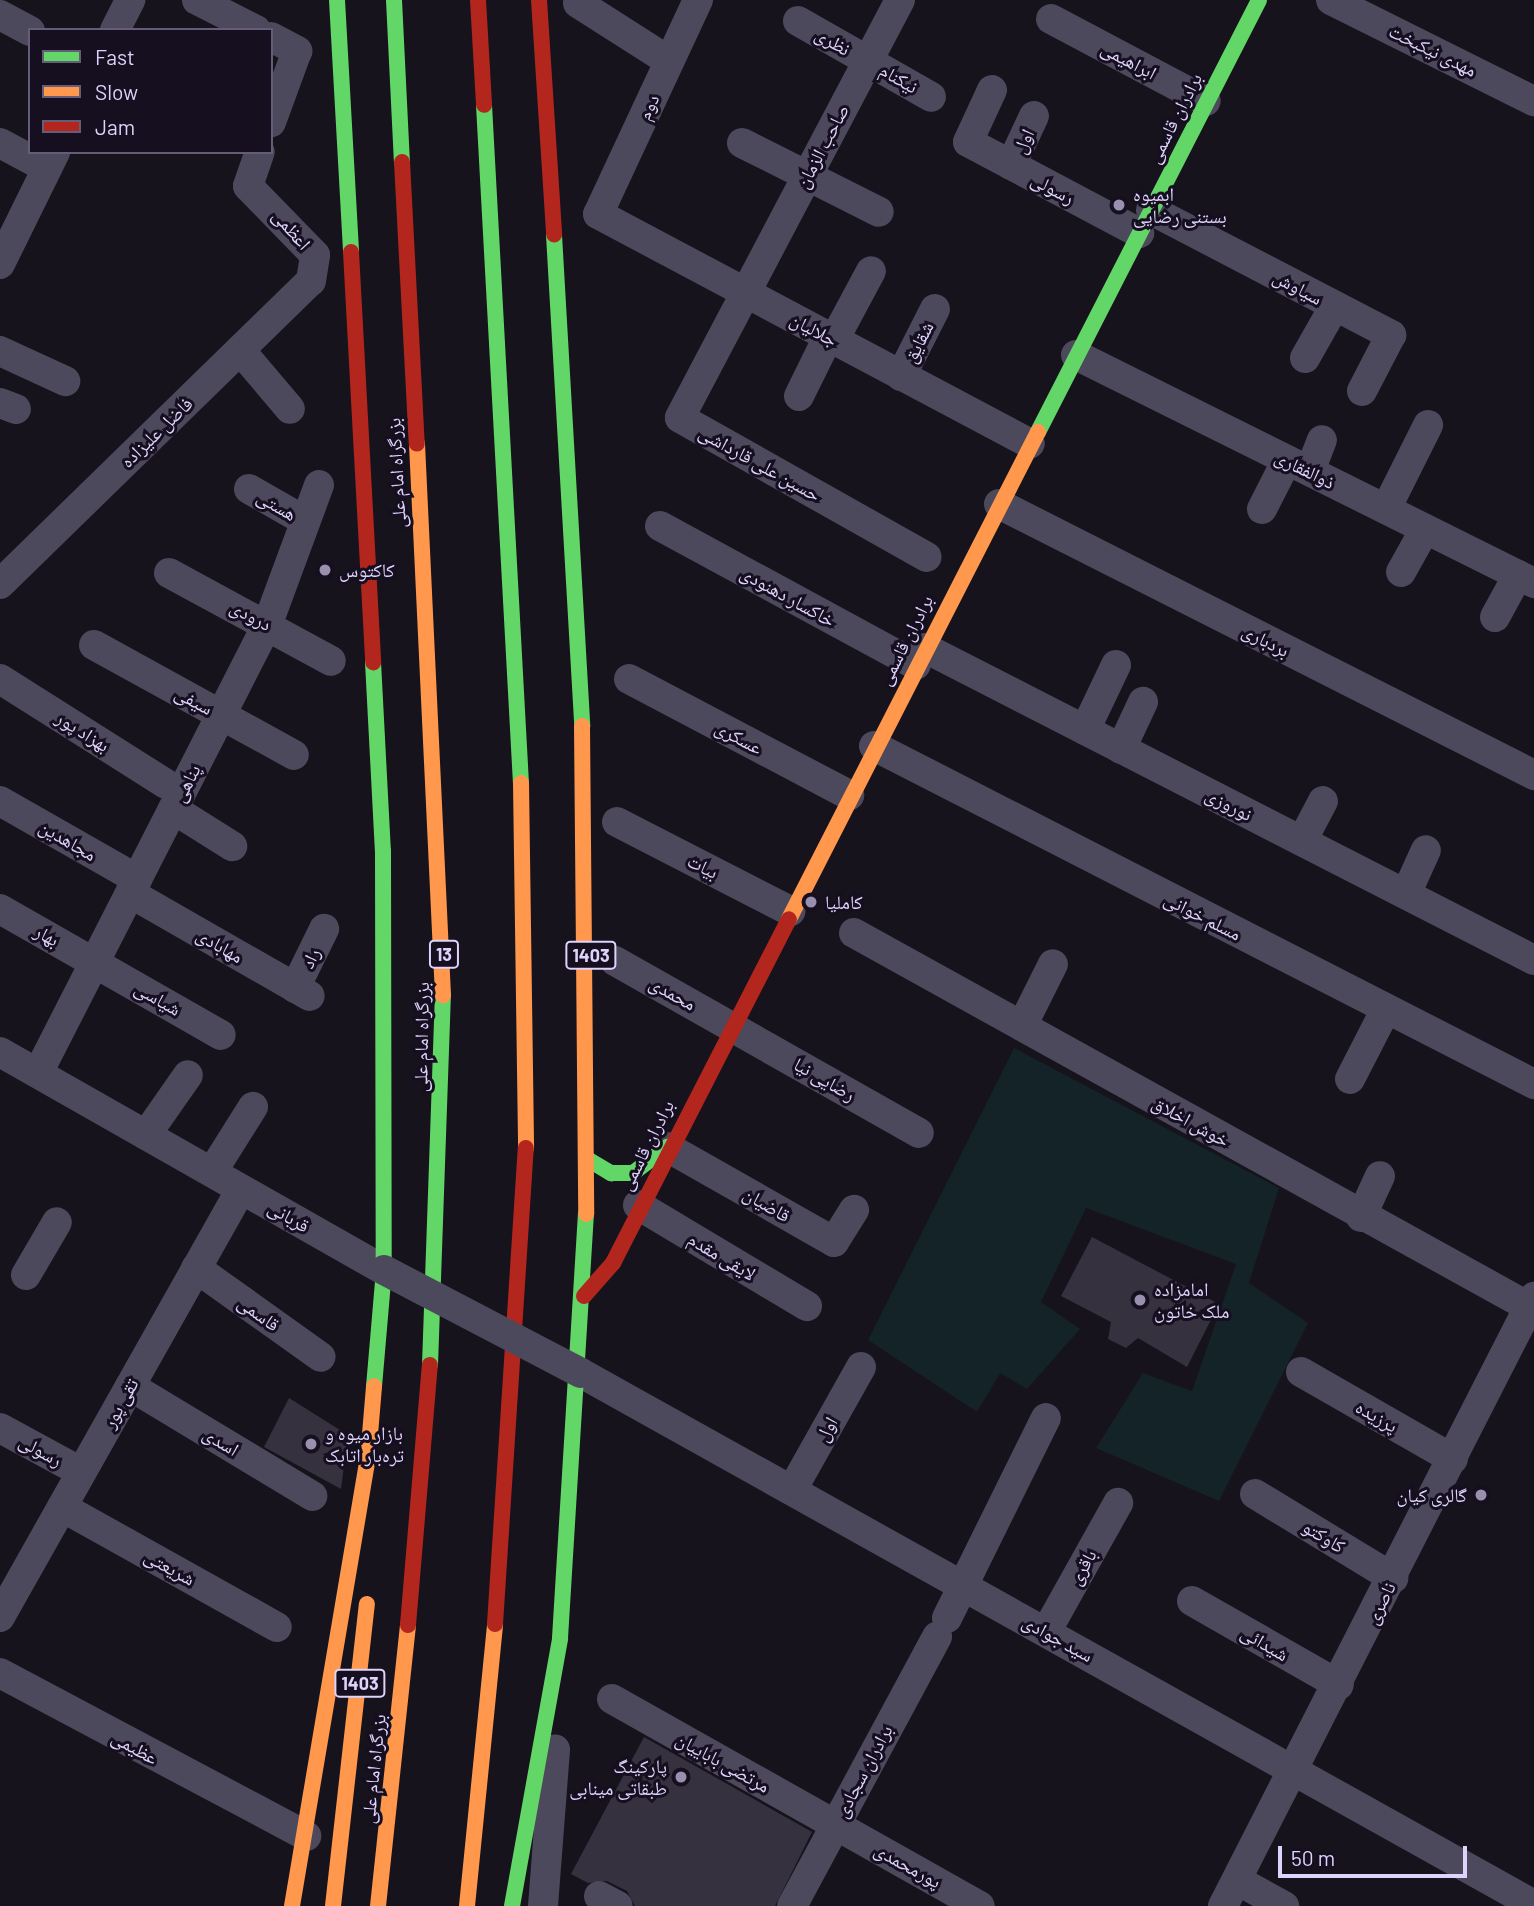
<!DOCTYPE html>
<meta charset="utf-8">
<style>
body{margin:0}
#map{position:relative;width:1534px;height:1906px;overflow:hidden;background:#16131c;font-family:Barlow,"Noto Naskh Arabic",sans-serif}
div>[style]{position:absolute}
.green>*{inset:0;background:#132327}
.building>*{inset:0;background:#36313e}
.street>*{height:30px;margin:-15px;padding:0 15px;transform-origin:15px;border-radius:15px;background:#4d495c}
.fast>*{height:16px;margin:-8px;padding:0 8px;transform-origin:8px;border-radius:8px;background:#63d668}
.slow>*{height:16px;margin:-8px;padding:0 8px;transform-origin:8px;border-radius:8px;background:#ff974d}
.jam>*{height:16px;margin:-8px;padding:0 8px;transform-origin:8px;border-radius:8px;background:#b3261e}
.street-bridge>*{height:30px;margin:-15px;padding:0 15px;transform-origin:15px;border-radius:15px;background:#4d495c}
.dots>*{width:19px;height:19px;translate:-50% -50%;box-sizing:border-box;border:4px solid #150f20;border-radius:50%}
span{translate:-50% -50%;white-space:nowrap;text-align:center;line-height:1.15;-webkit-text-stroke:6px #150f20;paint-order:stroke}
.shield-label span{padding:2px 5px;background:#150f20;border:2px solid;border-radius:5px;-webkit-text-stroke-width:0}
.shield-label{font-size:18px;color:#ded3fa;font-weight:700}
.street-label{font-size:19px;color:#ded3fa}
.poi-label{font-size:19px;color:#ded3fa}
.left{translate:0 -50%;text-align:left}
.right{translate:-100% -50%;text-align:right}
.legend{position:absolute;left:28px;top:28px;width:245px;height:126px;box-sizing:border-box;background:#150f20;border:2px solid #655d77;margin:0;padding:9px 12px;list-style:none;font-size:21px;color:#ded3fa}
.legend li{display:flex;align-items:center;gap:14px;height:35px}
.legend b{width:35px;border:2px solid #655d77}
.scale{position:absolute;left:1278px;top:1846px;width:189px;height:32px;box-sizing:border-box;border:4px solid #ded3fa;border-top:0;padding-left:9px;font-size:21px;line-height:24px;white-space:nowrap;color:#ded3fa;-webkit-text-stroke:5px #150f20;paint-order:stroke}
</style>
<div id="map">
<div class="green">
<div style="clip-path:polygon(1014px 1048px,1279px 1188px,1249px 1283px,1308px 1323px,1219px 1501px,1096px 1448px,1143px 1373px,1192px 1391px,1236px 1264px,1086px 1208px,1041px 1302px,1080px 1329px,1027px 1389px,1000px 1373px,977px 1412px,868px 1340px)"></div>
</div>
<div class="building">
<div style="clip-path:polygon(1092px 1237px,1219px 1304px,1187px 1367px,1138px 1338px,1126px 1348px,1108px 1339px,1111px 1322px,1061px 1296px)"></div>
<div style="clip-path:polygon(289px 1398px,348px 1435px,341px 1489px,264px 1447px)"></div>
<div style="clip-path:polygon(644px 1737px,812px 1832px,775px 1906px,635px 1906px,627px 1891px,607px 1881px,588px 1883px,571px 1874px)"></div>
</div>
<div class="street">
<div style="left:197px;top:0;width:66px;rotate:27deg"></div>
<div style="left:698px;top:0;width:236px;rotate:115deg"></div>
<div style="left:598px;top:214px;width:489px;rotate:28deg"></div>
<div style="left:900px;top:0;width:472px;rotate:117.8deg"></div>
<div style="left:680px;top:418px;width:283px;rotate:29.4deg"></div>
<div style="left:1331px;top:0;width:227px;rotate:26.5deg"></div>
<div style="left:578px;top:3px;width:108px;rotate:32.5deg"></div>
<div style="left:0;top:15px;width:34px;rotate:28deg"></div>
<div style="left:1051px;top:19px;width:175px;rotate:27.9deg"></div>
<div style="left:798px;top:21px;width:153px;rotate:29.7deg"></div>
<div style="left:115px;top:30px;width:34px;rotate:-63deg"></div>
<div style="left:271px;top:37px;width:30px;rotate:28deg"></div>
<div style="left:297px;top:51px;width:76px;rotate:110.1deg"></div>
<div style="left:992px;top:90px;width:57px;rotate:114.8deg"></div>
<div style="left:968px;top:142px;width:194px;rotate:28deg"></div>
<div style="left:0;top:143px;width:53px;rotate:28deg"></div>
<div style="left:742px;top:143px;width:153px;rotate:26.7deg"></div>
<div style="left:1011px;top:165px;width:54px;rotate:-64.9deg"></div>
<div style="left:1151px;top:210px;width:271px;rotate:27.5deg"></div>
<div style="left:1391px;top:335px;width:63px;rotate:117.4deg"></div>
<div style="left:0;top:264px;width:125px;rotate:-63.8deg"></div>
<div style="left:834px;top:340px;width:78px;rotate:-61.8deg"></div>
<div style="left:240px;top:350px;width:77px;rotate:49.7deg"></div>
<div style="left:0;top:351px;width:72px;rotate:24.8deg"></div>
<div style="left:1076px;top:355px;width:512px;rotate:26.46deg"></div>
<div style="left:1305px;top:358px;width:59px;rotate:-60.4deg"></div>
<div style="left:901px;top:376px;width:75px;rotate:-63.1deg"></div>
<div style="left:799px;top:396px;width:66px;rotate:-63.8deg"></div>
<div style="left:0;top:403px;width:17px;rotate:21deg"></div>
<div style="left:1310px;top:471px;width:33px;rotate:-69deg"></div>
<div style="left:249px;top:489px;width:64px;rotate:29.7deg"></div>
<div style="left:999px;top:504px;width:600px;rotate:26.86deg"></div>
<div style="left:1262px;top:509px;width:55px;rotate:-63deg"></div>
<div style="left:1386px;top:509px;width:94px;rotate:-63.4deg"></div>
<div style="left:660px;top:526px;width:291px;rotate:28.5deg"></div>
<div style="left:1401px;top:572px;width:49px;rotate:-60.8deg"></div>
<div style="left:169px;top:573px;width:184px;rotate:28.5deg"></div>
<div style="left:0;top:584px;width:434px;rotate:-44.3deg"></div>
<div style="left:311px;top:281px;width:26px;rotate:-81deg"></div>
<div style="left:315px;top:255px;width:96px;rotate:-134.2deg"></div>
<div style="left:248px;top:186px;width:36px;rotate:-71deg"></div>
<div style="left:1495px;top:617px;width:48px;rotate:-61.3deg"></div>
<div style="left:94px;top:645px;width:228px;rotate:28.8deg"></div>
<div style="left:925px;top:648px;width:684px;rotate:27.13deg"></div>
<div style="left:0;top:679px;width:196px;rotate:32.3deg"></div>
<div style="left:629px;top:679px;width:249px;rotate:27.8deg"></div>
<div style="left:1085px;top:730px;width:72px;rotate:-64.5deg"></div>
<div style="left:874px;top:746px;width:742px;rotate:27.12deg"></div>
<div style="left:1121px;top:749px;width:52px;rotate:-64.9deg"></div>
<div style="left:0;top:801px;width:158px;rotate:29.7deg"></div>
<div style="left:173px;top:809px;width:70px;rotate:32.1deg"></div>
<div style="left:617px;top:822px;width:195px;rotate:27.2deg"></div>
<div style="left:1302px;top:841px;width:45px;rotate:-62.3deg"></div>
<div style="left:130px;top:893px;width:207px;rotate:29.8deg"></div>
<div style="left:1406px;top:894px;width:48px;rotate:-65.6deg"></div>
<div style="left:0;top:909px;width:254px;rotate:29.7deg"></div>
<div style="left:854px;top:933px;width:772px;rotate:28.99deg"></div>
<div style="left:615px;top:961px;width:349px;rotate:29.5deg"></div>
<div style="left:295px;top:988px;width:66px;rotate:-63.8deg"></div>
<div style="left:1022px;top:1026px;width:69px;rotate:-63.4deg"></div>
<div style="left:0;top:1052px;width:442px;rotate:29.6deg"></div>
<div style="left:38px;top:1073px;width:505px;rotate:-62.93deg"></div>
<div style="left:268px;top:623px;width:147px;rotate:-69.7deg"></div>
<div style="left:1350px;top:1079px;width:76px;rotate:-62.8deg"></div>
<div style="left:146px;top:1135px;width:73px;rotate:-55deg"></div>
<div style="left:667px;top:1147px;width:192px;rotate:29.6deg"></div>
<div style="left:834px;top:1242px;width:38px;rotate:-58deg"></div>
<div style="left:212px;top:1172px;width:77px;rotate:-57.8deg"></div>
<div style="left:638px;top:1205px;width:197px;rotate:30.9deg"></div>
<div style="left:1361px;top:1217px;width:45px;rotate:-65.1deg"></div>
<div style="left:196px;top:1268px;width:153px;rotate:35.5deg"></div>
<div style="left:26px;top:1275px;width:61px;rotate:-59.7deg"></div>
<div style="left:1301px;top:1372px;width:175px;rotate:29.8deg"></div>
<div style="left:581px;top:1373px;width:1091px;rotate:29.17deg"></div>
<div style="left:130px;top:1386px;width:213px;rotate:31.1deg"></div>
<div style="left:0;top:1428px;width:92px;rotate:28.5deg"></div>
<div style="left:792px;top:1490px;width:141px;rotate:-60.7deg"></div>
<div style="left:1255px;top:1494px;width:162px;rotate:31.3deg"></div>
<div style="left:62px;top:1507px;width:246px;rotate:29.2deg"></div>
<div style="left:1192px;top:1601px;width:169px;rotate:29.7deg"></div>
<div style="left:0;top:1617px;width:491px;rotate:-60.6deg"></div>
<div style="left:947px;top:1618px;width:223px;rotate:-63.7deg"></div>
<div style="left:1046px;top:1632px;width:148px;rotate:-60.8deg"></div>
<div style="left:0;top:1673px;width:347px;rotate:28deg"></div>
<div style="left:612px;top:1699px;width:422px;rotate:29.4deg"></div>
<div style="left:1237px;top:1880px;width:54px;rotate:29deg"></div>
<div style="left:599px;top:1896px;width:21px;rotate:28deg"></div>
<div style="left:543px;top:1906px;width:157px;rotate:-85.6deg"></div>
<div style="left:792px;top:1906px;width:306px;rotate:-61.7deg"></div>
<div style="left:1223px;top:1906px;width:684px;rotate:-62.95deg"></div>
</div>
<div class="fast">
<div style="left:337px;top:0;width:252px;rotate:86.8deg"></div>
<div style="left:394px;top:0;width:162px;rotate:87.2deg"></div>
<div style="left:484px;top:105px;width:679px;rotate:86.88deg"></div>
<div style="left:554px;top:235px;width:492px;rotate:86.7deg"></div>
<div style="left:1038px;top:432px;width:485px;rotate:-62.9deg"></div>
<div style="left:373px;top:662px;width:189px;rotate:87deg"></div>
<div style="left:383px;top:851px;width:419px;rotate:89.9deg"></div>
<div style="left:384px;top:1270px;width:116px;rotate:94.9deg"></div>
<div style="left:589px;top:1160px;width:26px;rotate:31deg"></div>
<div style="left:611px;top:1173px;width:22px"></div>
<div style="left:633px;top:1173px;width:43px;rotate:-37.4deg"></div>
<div style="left:430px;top:1365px;width:370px;rotate:-88deg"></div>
<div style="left:512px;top:1906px;width:272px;rotate:-79.8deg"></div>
<div style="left:560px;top:1638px;width:425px;rotate:-86.5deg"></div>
</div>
<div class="slow">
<div style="left:417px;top:444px;width:552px;rotate:87.3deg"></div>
<div style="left:582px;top:726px;width:488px;rotate:89.5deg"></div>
<div style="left:521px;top:783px;width:365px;rotate:89.2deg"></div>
<div style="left:789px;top:919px;width:547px;rotate:-62.92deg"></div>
<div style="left:292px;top:1906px;width:454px;rotate:-80.4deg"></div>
<div style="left:368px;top:1458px;width:72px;rotate:-85.2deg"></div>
<div style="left:333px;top:1906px;width:304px;rotate:-83.6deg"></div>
<div style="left:378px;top:1906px;width:283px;rotate:-83.9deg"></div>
<div style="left:467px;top:1906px;width:283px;rotate:-84.3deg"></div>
</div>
<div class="jam">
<div style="left:478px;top:0;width:105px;rotate:86.7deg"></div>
<div style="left:539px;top:0;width:235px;rotate:86.3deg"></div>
<div style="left:402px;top:162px;width:282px;rotate:87deg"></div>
<div style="left:351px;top:252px;width:411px;rotate:86.9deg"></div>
<div style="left:584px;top:1296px;width:44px;rotate:-48.7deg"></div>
<div style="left:613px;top:1263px;width:386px;rotate:-62.9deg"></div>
<div style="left:495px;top:1624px;width:477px;rotate:-86.3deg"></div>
<div style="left:408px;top:1625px;width:261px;rotate:-85.2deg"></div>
</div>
<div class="street-bridge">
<div style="left:384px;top:1270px;width:222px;rotate:27.6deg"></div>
</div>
<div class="dots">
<div style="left:1119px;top:205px;background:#9890ac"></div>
<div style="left:325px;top:570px;background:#9890ac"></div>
<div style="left:811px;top:902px;background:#9890ac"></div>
<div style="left:1140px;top:1300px;background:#9890ac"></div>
<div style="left:311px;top:1444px;background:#9890ac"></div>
<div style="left:1481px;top:1495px;background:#9890ac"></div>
<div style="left:681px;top:1777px;background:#9890ac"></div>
</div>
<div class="shield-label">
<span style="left:444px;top:954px">13</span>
<span style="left:591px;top:955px">1403</span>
<span style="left:360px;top:1683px">1403</span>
</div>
<div class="street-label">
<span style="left:833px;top:41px;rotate:30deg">نظری</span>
<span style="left:1433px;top:50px;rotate:26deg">مهدی نیکبخت</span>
<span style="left:1129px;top:60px;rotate:28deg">ابراهیمی</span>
<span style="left:899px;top:78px;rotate:30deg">نیکنام</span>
<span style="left:648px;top:107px;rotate:-65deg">دوم</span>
<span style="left:1174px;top:118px;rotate:-63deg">برادران قاسمی</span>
<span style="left:1023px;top:141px;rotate:-65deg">اول</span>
<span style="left:822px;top:146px;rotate:-62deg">صاحب الزمان</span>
<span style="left:1053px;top:188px;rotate:28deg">رسولی</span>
<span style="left:292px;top:229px;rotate:49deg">اعظمی</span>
<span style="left:1298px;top:287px;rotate:28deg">سیاوش</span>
<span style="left:814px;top:329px;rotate:28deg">جلالیان</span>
<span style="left:918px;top:342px;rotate:-63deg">شقایق</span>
<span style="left:156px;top:432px;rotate:-44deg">فاضل علیزاده</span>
<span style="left:760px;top:463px;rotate:29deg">حسین علی قارداشی</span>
<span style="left:1305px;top:469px;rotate:26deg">ذوالفقاری</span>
<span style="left:396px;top:473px;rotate:-93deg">بزرگراه امام علی</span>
<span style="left:277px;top:505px;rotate:30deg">هستی</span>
<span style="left:788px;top:596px;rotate:29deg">خاکسار دهنودی</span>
<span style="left:251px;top:615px;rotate:28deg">درودی</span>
<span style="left:905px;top:640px;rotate:-63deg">برادران قاسمی</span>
<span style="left:1266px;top:640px;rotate:27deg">بردباری</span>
<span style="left:194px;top:700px;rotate:28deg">سیفی</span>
<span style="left:83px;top:731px;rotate:32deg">بهزاد پور</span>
<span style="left:739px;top:737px;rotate:28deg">عسکری</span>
<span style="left:186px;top:783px;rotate:-63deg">پناهی</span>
<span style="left:1229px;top:804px;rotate:27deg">نوروزی</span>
<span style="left:68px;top:840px;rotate:30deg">مجاهدین</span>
<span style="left:703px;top:866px;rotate:27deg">بیات</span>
<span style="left:1203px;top:916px;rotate:27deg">مسلم خوانی</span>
<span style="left:47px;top:935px;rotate:29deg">بهار</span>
<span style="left:220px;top:945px;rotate:30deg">مهابادی</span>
<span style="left:310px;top:958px;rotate:-64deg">راد</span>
<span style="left:673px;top:993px;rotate:29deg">محمدی</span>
<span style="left:158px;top:998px;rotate:30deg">شیاسی</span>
<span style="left:421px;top:1037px;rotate:-89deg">بزرگراه امام علی</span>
<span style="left:825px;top:1079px;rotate:30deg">رضایی نیا</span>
<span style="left:1191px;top:1121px;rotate:29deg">خوش اخلاق</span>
<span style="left:646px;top:1145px;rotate:-63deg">برادران قاسمی</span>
<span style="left:767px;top:1204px;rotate:30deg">قاضیان</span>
<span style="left:289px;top:1216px;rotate:30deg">قربانی</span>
<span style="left:722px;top:1256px;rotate:31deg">لایقی مقدم</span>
<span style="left:259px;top:1313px;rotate:36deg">قاسمی</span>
<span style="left:120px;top:1403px;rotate:-61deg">تقی پور</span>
<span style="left:1377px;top:1416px;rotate:30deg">پرزیده</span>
<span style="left:826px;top:1429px;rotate:-61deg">اول</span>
<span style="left:221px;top:1441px;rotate:31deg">اسدی</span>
<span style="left:41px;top:1450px;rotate:29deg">رسولی</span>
<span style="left:1324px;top:1536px;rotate:31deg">کاوکتو</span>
<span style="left:170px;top:1567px;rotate:29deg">شریعتی</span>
<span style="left:1082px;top:1567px;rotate:-61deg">باقری</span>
<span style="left:1380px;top:1603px;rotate:-63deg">ناصری</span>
<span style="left:1058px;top:1638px;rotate:29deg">سید جوادی</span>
<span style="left:1265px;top:1643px;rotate:30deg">شیدائی</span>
<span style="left:135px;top:1747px;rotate:29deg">عظیمی</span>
<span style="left:723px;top:1762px;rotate:29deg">مرتضی باباییان</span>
<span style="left:373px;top:1769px;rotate:-84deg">بزرگراه امام علی</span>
<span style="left:863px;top:1771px;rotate:-62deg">برادران سجادی</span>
<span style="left:908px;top:1865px;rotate:29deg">پورمحمدی</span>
</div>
<div class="poi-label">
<span class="left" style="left:1133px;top:205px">ابمیوه<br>بستنی رضایی</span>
<span class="left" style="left:339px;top:570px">کاکتوس</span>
<span class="left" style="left:825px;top:902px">کاملیا</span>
<span class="left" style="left:1154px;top:1300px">امامزاده<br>ملک خاتون</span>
<span class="left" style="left:325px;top:1444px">بازار میوه و<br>تره‌بار اتابک</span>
<span class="right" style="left:1467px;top:1495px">گالری کیان</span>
<span class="right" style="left:667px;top:1777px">پارکینگ<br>طبقاتی مینابی</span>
</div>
<ul class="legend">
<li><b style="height:9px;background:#63d668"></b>Fast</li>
<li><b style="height:9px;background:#ff974d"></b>Slow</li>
<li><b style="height:9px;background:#b3261e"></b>Jam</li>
</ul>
<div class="scale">50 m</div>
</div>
